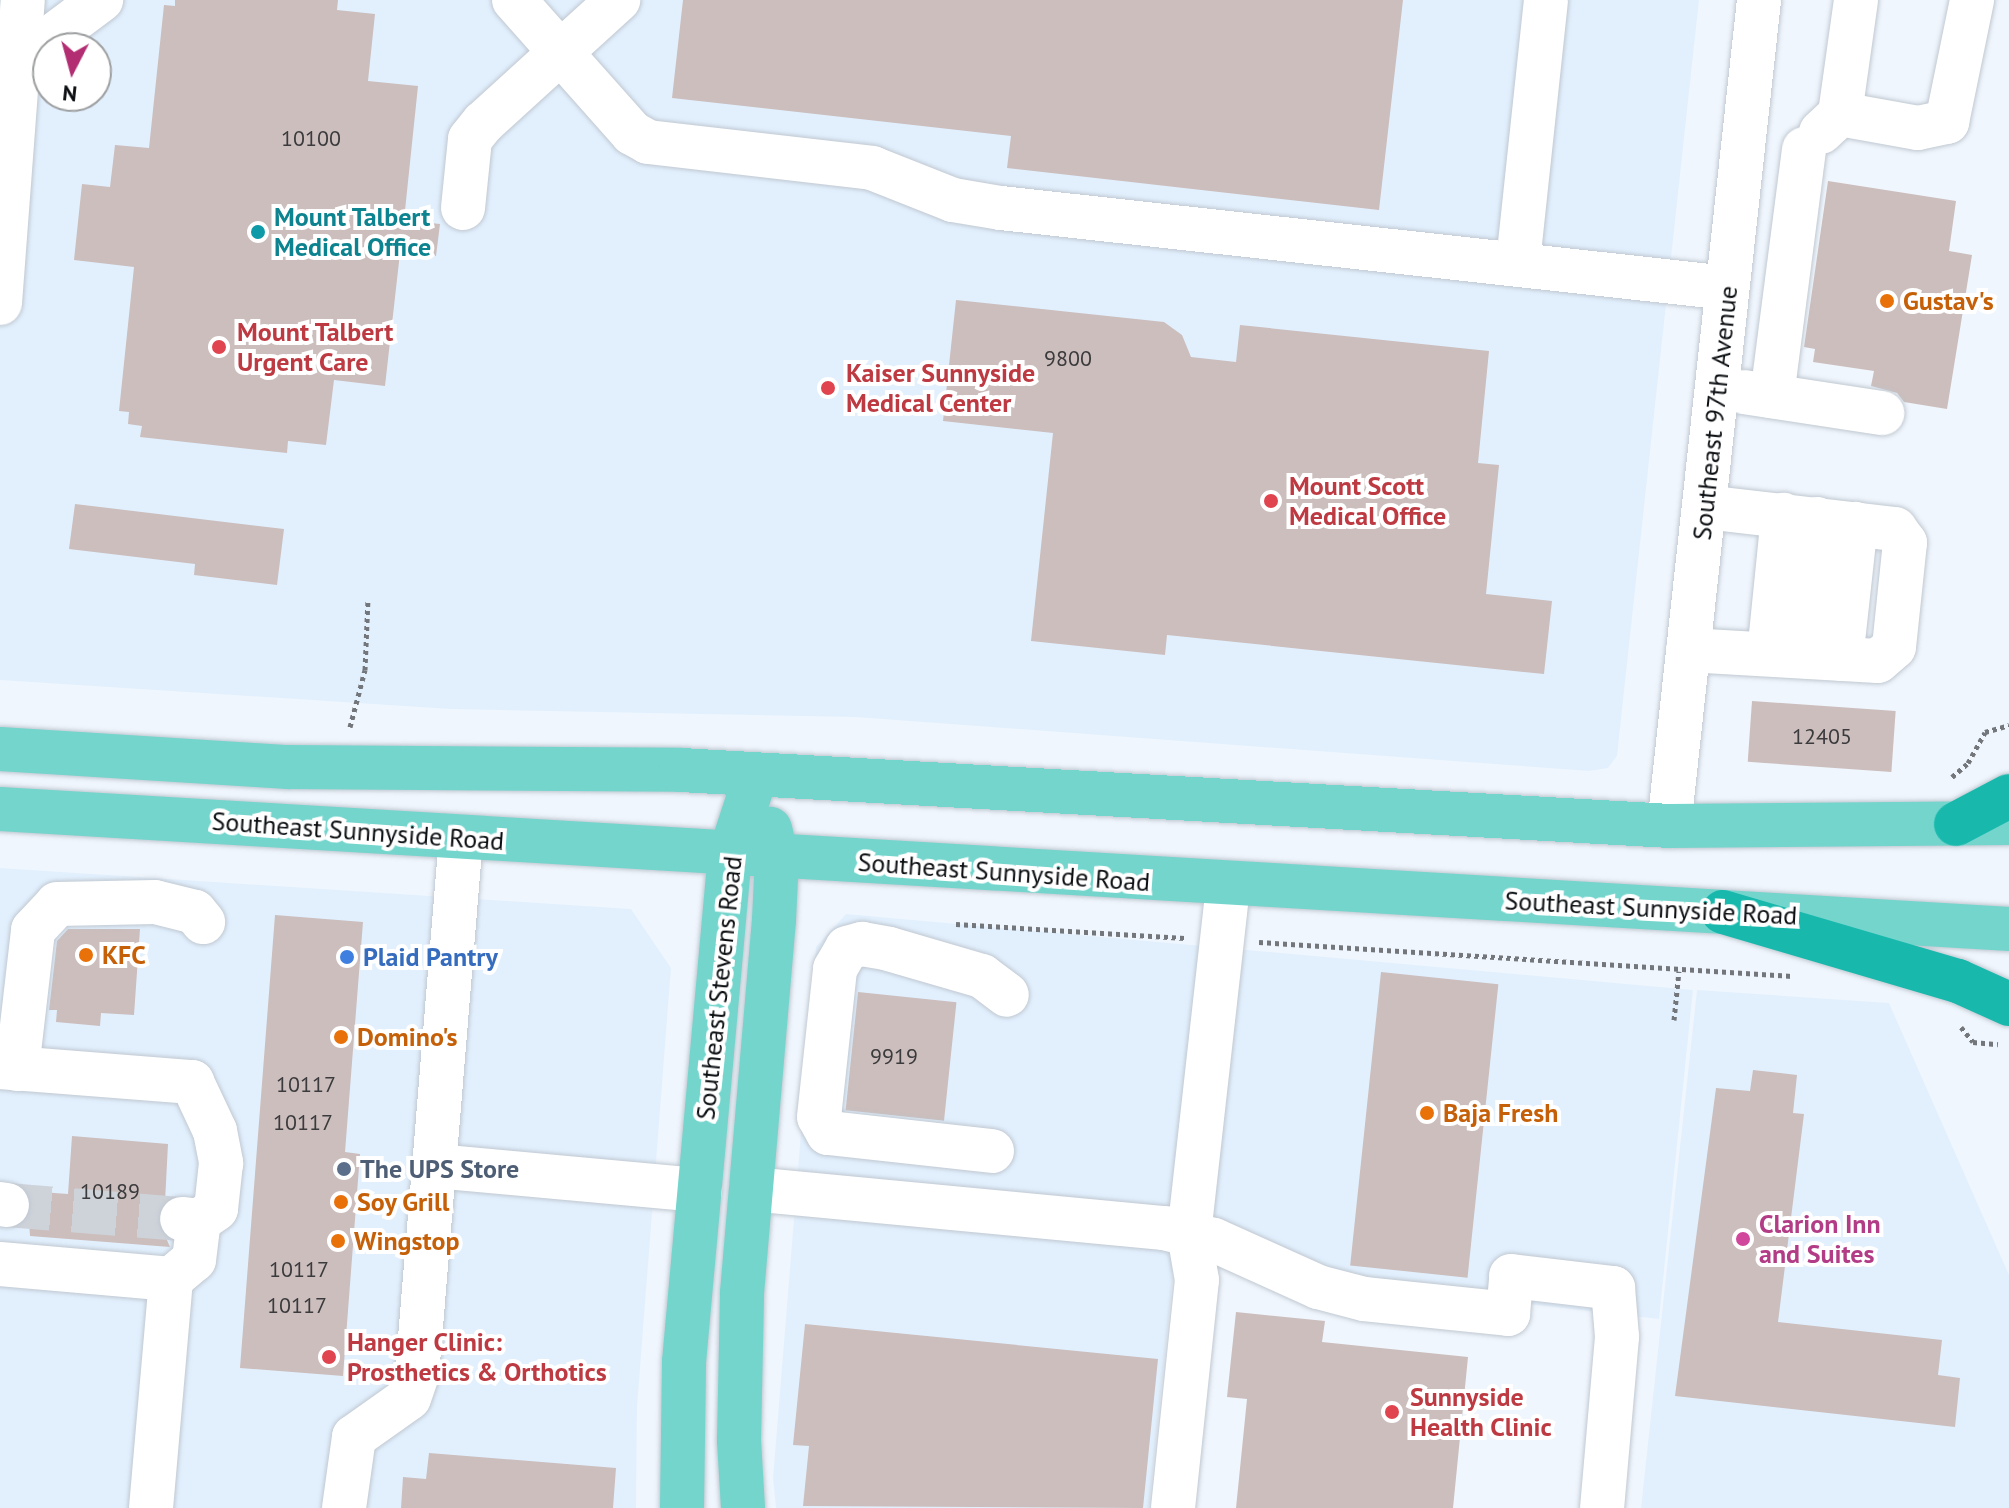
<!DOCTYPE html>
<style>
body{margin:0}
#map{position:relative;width:2009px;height:1508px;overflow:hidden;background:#f0f6fd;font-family:"PT Sans",sans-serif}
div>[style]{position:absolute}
.built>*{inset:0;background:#e2f0fe}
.building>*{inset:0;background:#cbbebd;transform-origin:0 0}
.minor-tunnel>*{height:44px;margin-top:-22px;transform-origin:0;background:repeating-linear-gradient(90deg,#ced3da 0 44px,transparent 0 66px)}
.path>*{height:5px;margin-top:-2.5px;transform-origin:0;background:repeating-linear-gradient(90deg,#73777c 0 4px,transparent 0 8px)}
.roads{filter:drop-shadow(0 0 2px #c0c8d1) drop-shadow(0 0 2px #c0c8d1)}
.minor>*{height:44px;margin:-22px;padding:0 22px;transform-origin:22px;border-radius:22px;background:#fff}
.major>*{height:44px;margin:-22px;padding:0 22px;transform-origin:22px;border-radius:22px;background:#74d5cd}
.highway>*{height:44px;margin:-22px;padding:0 22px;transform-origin:22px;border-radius:22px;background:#18b9ac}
.dots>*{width:22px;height:22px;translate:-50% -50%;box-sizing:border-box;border:4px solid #fff;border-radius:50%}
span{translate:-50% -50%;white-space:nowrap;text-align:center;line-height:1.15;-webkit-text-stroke:8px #fff;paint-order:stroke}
.number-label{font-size:22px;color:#3b3a3c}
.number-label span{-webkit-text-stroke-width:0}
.culture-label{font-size:26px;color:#0d838f;font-weight:700}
.left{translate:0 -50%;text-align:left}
.food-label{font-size:26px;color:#c56008;font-weight:700}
.health-label{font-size:26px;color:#be3a42;font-weight:700}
.street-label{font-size:26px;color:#0b0e11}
.shop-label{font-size:26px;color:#366cbe;font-weight:700}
.service-label{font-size:26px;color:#4e5e75;font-weight:700}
.hotel-label{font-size:26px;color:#b23c85;font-weight:700}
.north{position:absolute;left:32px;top:32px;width:80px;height:80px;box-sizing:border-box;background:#fff;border:2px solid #9d9fa0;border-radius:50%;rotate:186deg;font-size:22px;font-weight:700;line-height:32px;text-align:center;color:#0b0e11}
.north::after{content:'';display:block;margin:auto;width:28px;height:36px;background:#b22d72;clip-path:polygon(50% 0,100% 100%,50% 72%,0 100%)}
</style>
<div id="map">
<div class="built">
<div style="clip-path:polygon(evenodd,0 0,1699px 0,1617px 756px,1608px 768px,1589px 771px,855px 717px,450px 709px,0 680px,0 0,48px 48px,96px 48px,96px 96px,48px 96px,48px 48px)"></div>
<div style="clip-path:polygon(0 868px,631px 909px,671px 968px,637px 1407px,636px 1508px,0 1508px)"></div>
<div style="clip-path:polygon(846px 914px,1693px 990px,1659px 1319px,1365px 1285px,1178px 1225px,1149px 1508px,776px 1508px,773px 1478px,816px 947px)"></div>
<div style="clip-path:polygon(1697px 990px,1889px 1003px,2009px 1275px,2009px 1508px,1641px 1508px)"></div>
</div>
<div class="building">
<div style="clip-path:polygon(175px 0,338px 0,337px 10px,375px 14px,368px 81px,418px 86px,404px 220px,440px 224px,436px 256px,400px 253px,385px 386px,334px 380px,326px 445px,288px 441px,287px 453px,140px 437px,142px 426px,128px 424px,129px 412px,119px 411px,134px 267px,74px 260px,82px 184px,110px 187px,115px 145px,149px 148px,164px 5px,175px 6px)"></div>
<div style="clip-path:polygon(683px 0,1403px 0,1379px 210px,1007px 168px,1011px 136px,672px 98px)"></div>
<div style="clip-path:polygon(1828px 181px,1956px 201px,1949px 251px,1972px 255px,1947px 409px,1904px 402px,1897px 393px,1871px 386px,1874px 371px,1813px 362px,1815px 349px,1804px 347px)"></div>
<div style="clip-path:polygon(956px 300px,1164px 322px,1182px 335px,1191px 357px,1236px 362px,1240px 325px,1489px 351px,1478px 463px,1499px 465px,1486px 594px,1552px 601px,1544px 674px,1167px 635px,1165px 655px,1031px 641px,1053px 433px,943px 421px)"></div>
<div style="clip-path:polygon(75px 504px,284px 529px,277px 585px,194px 575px,195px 564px,69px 549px)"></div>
<div style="left:1752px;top:701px;width:144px;height:61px;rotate:4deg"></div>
<div style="clip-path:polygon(275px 915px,363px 922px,345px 1152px,360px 1154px,343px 1376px,240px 1368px)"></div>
<div style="clip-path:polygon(68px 929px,140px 929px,134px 1015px,101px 1013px,100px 1026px,56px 1022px,57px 1010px,49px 1010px,57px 941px)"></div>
<div style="left:1381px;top:972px;width:118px;height:295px;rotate:6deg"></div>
<div style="left:858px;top:992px;width:99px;height:119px;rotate:6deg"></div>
<div style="clip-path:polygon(1753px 1070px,1797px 1075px,1793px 1113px,1804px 1114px,1778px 1322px,1942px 1340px,1938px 1375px,1960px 1378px,1955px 1427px,1675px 1396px,1716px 1088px,1750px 1091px)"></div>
<div style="clip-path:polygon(72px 1136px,168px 1144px,165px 1202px,157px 1217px,170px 1247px,30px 1236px,27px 1191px,68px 1194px)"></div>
<div style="clip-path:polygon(1236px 1312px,1325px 1321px,1322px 1342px,1468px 1357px,1453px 1508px,1236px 1508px,1247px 1399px,1227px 1397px)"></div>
<div style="clip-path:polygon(805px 1324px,1158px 1359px,1143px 1508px,803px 1506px,809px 1446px,793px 1445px)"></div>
<div style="clip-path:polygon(429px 1453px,616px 1468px,613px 1508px,401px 1508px,403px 1477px,426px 1479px)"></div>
</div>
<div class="minor-tunnel">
<div style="left:7px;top:1205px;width:176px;rotate:4.6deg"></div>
</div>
<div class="path">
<div style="left:350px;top:727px;width:59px;rotate:-75.3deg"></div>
<div style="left:365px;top:670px;width:71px;rotate:-87.6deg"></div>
<div style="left:1952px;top:777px;width:21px;rotate:-41deg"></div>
<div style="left:1968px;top:763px;width:35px;rotate:-61deg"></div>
<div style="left:1985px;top:732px;width:25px;rotate:-16deg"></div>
<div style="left:956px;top:924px;width:229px;rotate:3.5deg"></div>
<div style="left:1259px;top:942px;width:534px;rotate:3.65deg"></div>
<div style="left:1674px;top:1020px;width:49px;rotate:-84.2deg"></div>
<div style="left:1961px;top:1027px;width:19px;rotate:51deg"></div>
<div style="left:1973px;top:1042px;width:25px;rotate:5deg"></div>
</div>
<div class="roads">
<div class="minor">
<div style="left:514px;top:0;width:178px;rotate:48.4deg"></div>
<div style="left:632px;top:133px;width:18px;rotate:29deg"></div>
<div style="left:648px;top:142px;width:226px;rotate:6.6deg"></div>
<div style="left:872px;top:168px;width:87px;rotate:21.6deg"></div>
<div style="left:953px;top:200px;width:49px;rotate:9.5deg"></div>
<div style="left:1001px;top:208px;width:731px;rotate:6.28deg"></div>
<div style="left:0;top:57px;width:22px;rotate:5deg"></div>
<div style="left:22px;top:59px;width:99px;rotate:-36.8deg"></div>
<div style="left:1840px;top:114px;width:79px;rotate:10.2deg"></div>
<div style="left:1918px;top:128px;width:30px;rotate:-12deg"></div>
<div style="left:1947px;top:122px;width:125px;rotate:-78.4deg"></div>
<div style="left:1821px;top:132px;width:26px;rotate:-43deg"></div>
<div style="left:1840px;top:114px;width:115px;rotate:-82deg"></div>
<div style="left:463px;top:208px;width:69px;rotate:-84.2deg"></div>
<div style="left:470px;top:139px;width:21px;rotate:-51deg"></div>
<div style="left:483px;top:123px;width:183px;rotate:-42.3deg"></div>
<div style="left:1518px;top:262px;width:263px;rotate:-83.9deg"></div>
<div style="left:0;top:303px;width:304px;rotate:-85.7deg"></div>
<div style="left:1744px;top:392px;width:140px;rotate:8.7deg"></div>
<div style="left:1772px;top:396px;width:249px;rotate:-82.6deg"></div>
<div style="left:1688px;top:650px;width:190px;rotate:3.3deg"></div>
<div style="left:1878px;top:661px;width:21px;rotate:-41deg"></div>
<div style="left:1894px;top:647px;width:105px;rotate:-84deg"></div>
<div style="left:1905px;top:543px;width:17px;rotate:-126deg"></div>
<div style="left:1895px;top:529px;width:191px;rotate:-173.4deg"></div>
<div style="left:1769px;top:654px;width:140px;rotate:-84.2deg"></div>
<div style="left:1801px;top:656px;width:138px;rotate:-83.3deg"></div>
<div style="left:1841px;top:659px;width:136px;rotate:-83.7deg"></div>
<div style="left:1669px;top:826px;width:831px;rotate:-83.78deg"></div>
<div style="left:0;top:1067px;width:193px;rotate:4.5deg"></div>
<div style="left:192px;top:1082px;width:54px;rotate:64.9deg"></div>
<div style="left:215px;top:1131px;width:33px;rotate:79deg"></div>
<div style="left:221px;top:1163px;width:46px;rotate:96.2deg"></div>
<div style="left:216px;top:1209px;width:21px;rotate:145deg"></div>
<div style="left:199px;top:1221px;width:17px;rotate:-173deg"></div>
<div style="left:17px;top:1069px;width:140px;rotate:-83.4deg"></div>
<div style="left:33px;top:930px;width:35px;rotate:-47deg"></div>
<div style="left:57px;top:904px;width:98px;rotate:-1.2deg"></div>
<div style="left:155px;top:902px;width:41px;rotate:14deg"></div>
<div style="left:195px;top:912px;width:13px;rotate:51deg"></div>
<div style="left:992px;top:1151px;width:165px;rotate:-173.7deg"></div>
<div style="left:828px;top:1133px;width:18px;rotate:-119deg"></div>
<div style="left:819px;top:1117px;width:149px;rotate:-83.8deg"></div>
<div style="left:835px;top:969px;width:24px;rotate:-60deg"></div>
<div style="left:847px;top:948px;width:16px;rotate:-15deg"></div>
<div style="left:862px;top:944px;width:27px;rotate:10deg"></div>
<div style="left:889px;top:949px;width:97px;rotate:16.2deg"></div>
<div style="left:982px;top:976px;width:31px;rotate:37deg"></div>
<div style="left:435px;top:1166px;width:266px;rotate:5.2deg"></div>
<div style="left:751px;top:1189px;width:415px;rotate:5.4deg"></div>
<div style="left:1164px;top:1228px;width:51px;rotate:13.5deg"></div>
<div style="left:1214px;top:1240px;width:114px;rotate:24.3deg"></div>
<div style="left:1318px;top:1287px;width:48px;rotate:14.6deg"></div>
<div style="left:1364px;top:1299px;width:145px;rotate:5.9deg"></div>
<div style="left:1508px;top:1314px;width:38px;rotate:-85deg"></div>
<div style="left:1511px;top:1276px;width:103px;rotate:6.7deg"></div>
<div style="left:1613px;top:1288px;width:49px;rotate:85.3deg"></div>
<div style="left:1617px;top:1337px;width:172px;rotate:95deg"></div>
<div style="left:0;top:1204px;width:7px;rotate:8deg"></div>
<div style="left:0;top:1264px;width:172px;rotate:5deg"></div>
<div style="left:151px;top:1508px;width:230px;rotate:-85deg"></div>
<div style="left:171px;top:1279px;width:30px;rotate:-40deg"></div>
<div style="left:194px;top:1260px;width:39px;rotate:-83deg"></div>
<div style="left:344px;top:1508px;width:72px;rotate:-82deg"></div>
<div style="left:354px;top:1437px;width:67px;rotate:-35.3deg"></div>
<div style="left:409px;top:1398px;width:24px;rotate:-71deg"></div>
<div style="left:417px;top:1375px;width:539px;rotate:-85.32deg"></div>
<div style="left:1173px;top:1508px;width:229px;rotate:-84deg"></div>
<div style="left:1197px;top:1280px;width:47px;rotate:-99.9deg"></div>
<div style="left:1189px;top:1234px;width:351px;rotate:-83.6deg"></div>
</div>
<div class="major">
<div style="left:0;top:749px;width:289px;rotate:3.6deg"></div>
<div style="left:288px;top:767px;width:393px;rotate:0.4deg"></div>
<div style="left:681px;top:770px;width:990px;rotate:3.24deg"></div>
<div style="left:1669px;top:826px;width:340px;rotate:-0.5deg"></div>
<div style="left:0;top:809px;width:2013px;rotate:3.42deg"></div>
<div style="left:682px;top:1508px;width:146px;rotate:-89.2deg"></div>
<div style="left:684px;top:1362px;width:510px;rotate:-84.83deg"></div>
<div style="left:730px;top:854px;width:83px;rotate:-71.8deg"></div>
<div style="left:743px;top:1508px;width:68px;rotate:-93.4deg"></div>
<div style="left:739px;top:1440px;width:147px;rotate:-88.8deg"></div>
<div style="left:742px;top:1293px;width:374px;rotate:-85.1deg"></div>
<div style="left:774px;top:920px;width:63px;rotate:-87.3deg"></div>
<div style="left:777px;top:857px;width:29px;rotate:-104deg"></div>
</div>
<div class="highway">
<div style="left:1956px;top:824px;width:60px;rotate:-27.8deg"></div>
<div style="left:1723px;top:912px;width:245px;rotate:16.4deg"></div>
<div style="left:1958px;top:981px;width:56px;rotate:24.3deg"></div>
</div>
</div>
<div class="dots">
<div style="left:258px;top:232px;background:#0f9aa8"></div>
<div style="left:1887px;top:301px;background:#e8710a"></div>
<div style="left:219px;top:347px;background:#e0444e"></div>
<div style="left:828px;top:388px;background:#e0444e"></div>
<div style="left:1271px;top:501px;background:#e0444e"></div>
<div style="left:86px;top:955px;background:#e8710a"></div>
<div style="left:347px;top:957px;background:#3f7fe0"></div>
<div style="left:341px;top:1037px;background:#e8710a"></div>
<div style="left:1427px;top:1113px;background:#e8710a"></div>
<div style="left:344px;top:1169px;background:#5c6f8a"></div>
<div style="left:341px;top:1202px;background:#e8710a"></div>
<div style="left:1743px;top:1239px;background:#d1479c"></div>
<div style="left:338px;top:1241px;background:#e8710a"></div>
<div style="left:329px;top:1357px;background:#e0444e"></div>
<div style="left:1392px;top:1412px;background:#e0444e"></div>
</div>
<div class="number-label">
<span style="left:311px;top:139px">10100</span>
<span style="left:1068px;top:359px">9800</span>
<span style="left:1822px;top:737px">12405</span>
<span style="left:894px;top:1057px">9919</span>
<span style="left:306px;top:1085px">10117</span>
<span style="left:303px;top:1123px">10117</span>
<span style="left:110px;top:1192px">10189</span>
<span style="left:299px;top:1270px">10117</span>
<span style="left:297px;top:1306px">10117</span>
</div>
<div class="culture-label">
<span class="left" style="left:274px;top:232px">Mount Talbert<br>Medical Office</span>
</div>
<div class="food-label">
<span class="left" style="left:1903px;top:301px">Gustav's</span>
<span class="left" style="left:102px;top:955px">KFC</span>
<span class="left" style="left:357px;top:1037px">Domino's</span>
<span class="left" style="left:1443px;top:1113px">Baja Fresh</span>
<span class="left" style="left:357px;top:1202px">Soy Grill</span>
<span class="left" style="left:354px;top:1241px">Wingstop</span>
</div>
<div class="health-label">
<span class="left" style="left:237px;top:347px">Mount Talbert<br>Urgent Care</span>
<span class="left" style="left:846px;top:388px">Kaiser Sunnyside<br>Medical Center</span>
<span class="left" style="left:1289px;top:501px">Mount Scott<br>Medical Office</span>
<span class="left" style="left:347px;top:1357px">Hanger Clinic:<br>Prosthetics &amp; Orthotics</span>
<span class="left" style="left:1410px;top:1412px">Sunnyside<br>Health Clinic</span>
</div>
<div class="street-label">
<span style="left:1715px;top:413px;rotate:-84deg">Southeast 97th Avenue</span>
<span style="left:358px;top:831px;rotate:4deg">Southeast Sunnyside Road</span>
<span style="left:1004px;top:872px;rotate:4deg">Southeast Sunnyside Road</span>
<span style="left:1651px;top:908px;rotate:3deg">Southeast Sunnyside Road</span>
<span style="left:719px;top:988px;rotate:-84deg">Southeast Stevens Road</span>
</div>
<div class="shop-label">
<span class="left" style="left:363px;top:957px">Plaid Pantry</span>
</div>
<div class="service-label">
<span class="left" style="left:360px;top:1169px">The UPS Store</span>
</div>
<div class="hotel-label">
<span class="left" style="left:1759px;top:1239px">Clarion Inn<br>and Suites</span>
</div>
<div class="north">N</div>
</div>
